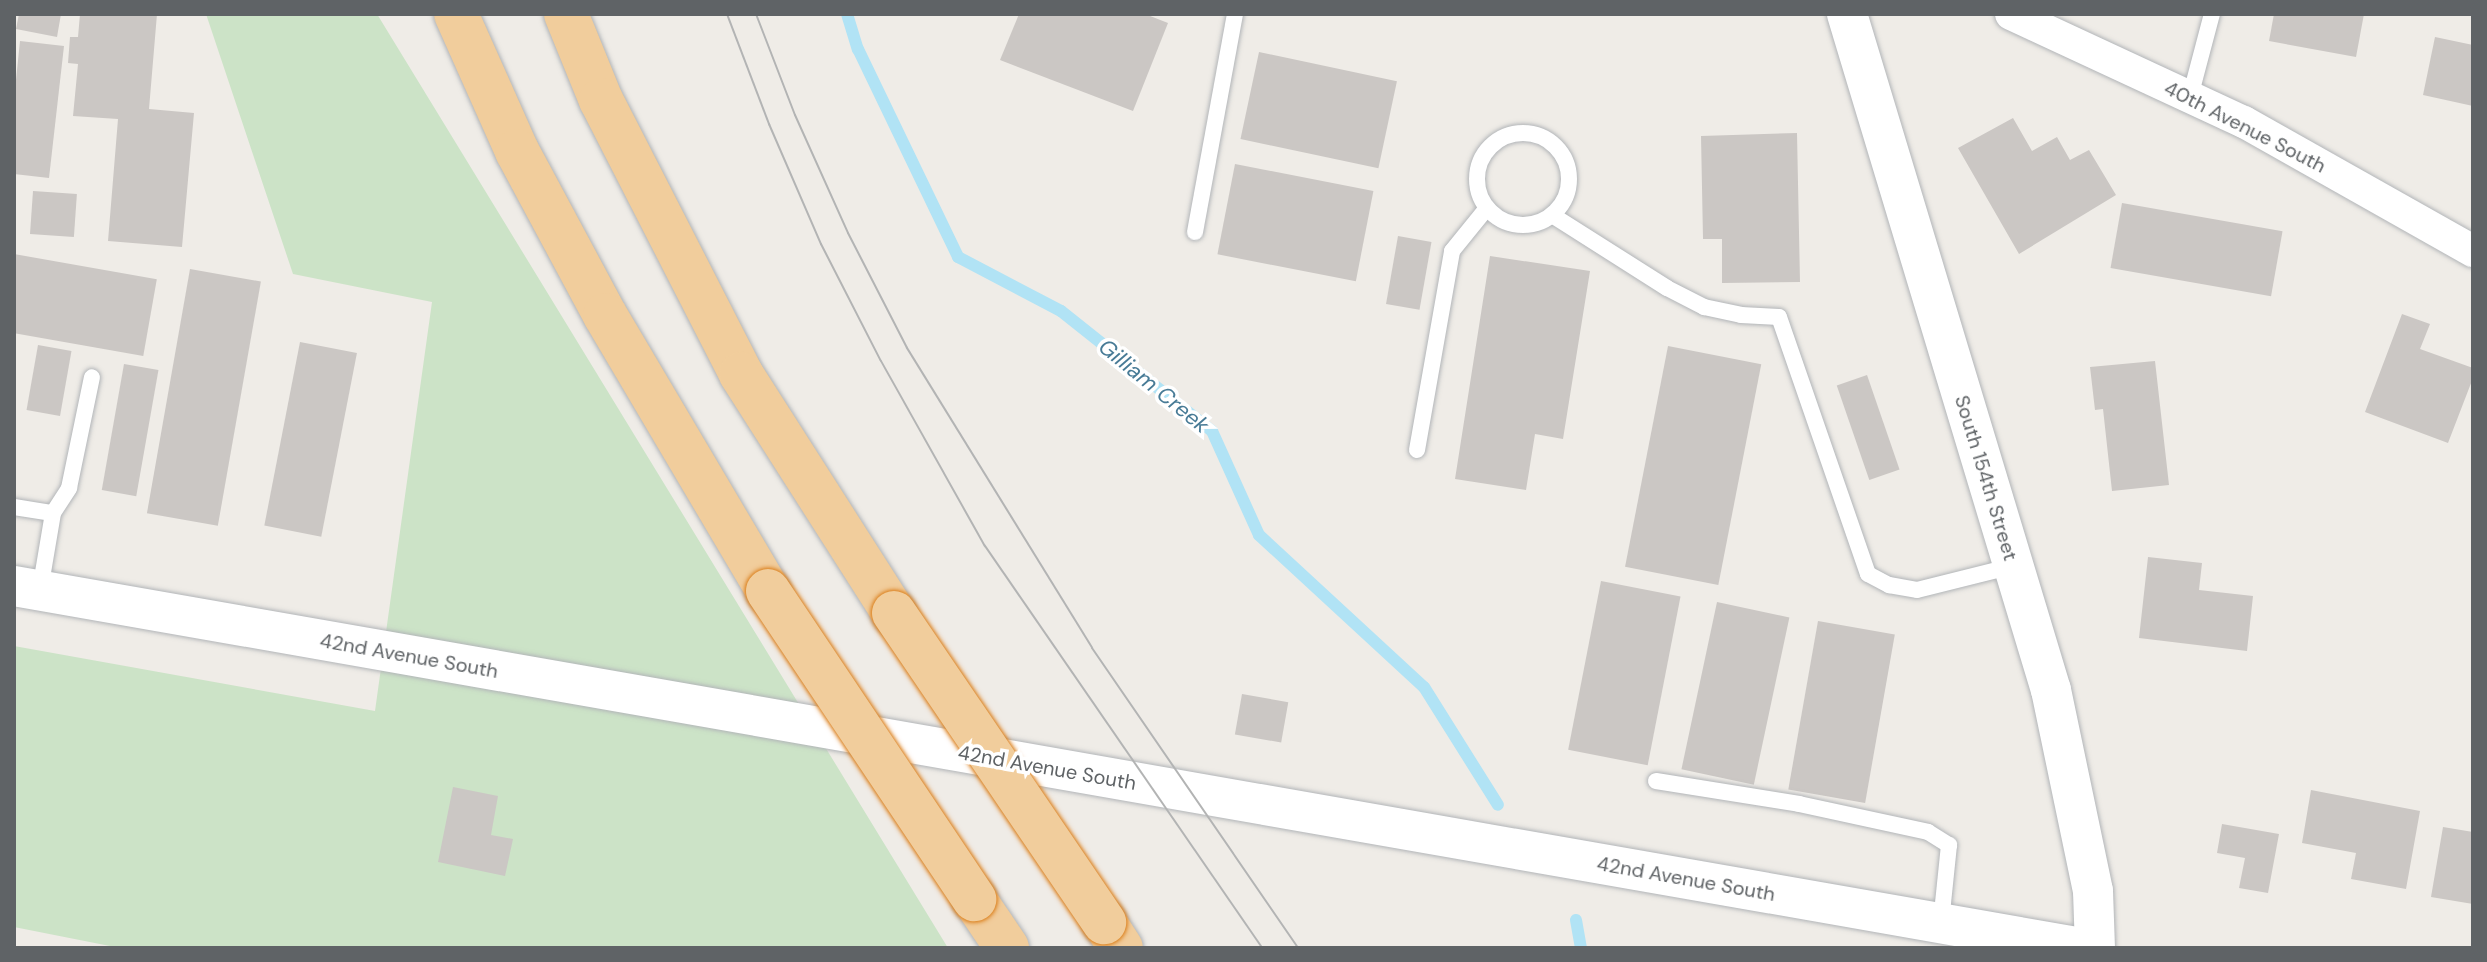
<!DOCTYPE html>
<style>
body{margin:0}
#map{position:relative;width:2487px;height:962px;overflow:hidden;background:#efece7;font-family:"DM Sans",sans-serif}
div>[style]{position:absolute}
.green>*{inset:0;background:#cce3c7}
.stream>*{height:12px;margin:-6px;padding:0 6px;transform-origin:6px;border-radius:6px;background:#b1e3f5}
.building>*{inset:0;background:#cbc7c4;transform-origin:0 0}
.roads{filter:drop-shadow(0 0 2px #b2b5b8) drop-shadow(0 0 2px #b2b5b8)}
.service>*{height:16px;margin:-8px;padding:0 8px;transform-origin:8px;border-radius:8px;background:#fff}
.service>.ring{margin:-8px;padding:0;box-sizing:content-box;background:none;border:16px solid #fff;border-radius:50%}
.minor>*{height:32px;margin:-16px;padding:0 16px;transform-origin:16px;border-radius:16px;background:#fff}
.tertiary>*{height:40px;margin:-20px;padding:0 20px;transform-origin:20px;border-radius:20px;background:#fff}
.motorway>*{height:44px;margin:-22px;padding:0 22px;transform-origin:22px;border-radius:22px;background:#f1cd9c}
.tram>*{height:2px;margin:-1px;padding:0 1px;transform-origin:1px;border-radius:1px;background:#b3b4b4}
.bridges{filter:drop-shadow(0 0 2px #db7f1b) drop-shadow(0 0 2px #db7f1b)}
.motorway-bridge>*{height:44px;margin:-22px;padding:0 22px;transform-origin:22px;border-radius:22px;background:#f1cd9c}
span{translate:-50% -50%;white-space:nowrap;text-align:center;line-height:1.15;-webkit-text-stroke:7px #fff;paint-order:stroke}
.street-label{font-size:20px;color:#5f6366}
.water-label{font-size:22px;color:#487b96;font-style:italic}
.frame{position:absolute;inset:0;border:16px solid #5f6366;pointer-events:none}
</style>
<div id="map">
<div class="green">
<div style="clip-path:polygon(206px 14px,377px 14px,948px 948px,120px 948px,14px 927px,14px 646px,375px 711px,432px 302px,293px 274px)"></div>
</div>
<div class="stream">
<div style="left:847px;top:14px;width:37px;rotate:73deg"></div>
<div style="left:858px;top:49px;width:231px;rotate:64.3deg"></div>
<div style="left:958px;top:257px;width:116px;rotate:27.7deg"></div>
<div style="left:1061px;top:311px;width:193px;rotate:38.5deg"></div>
<div style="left:1212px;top:431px;width:114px;rotate:65.7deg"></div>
<div style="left:1259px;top:535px;width:224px;rotate:42.7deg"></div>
<div style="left:1424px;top:687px;width:139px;rotate:57.9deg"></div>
<div style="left:1576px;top:920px;width:28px;rotate:80deg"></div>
</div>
<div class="building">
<div style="clip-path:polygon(19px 14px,61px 14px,57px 37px,16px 29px)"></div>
<div style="clip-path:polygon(80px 14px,157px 14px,149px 109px,194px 113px,182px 247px,108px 241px,118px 119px,73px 116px,78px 64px,68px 63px,70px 37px,78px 37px)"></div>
<div style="clip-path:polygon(1019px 14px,1145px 14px,1168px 23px,1133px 111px,1000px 60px)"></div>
<div style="clip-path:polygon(2274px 14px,2364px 14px,2356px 57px,2269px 41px)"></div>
<div style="clip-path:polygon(2435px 37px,2473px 45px,2473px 106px,2423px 95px)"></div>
<div style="clip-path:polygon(20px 41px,64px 46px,49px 178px,14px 174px,14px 99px)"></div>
<div style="left:1259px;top:52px;width:141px;height:89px;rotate:12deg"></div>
<div style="clip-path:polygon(2013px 118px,2032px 151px,2057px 137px,2070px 160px,2089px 150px,2116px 195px,2019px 254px,1958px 148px)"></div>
<div style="clip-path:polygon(1797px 133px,1800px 282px,1722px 283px,1722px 239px,1703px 239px,1701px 136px)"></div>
<div style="left:1235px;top:164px;width:141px;height:92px;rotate:11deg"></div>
<div style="left:33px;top:191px;width:44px;height:43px;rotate:4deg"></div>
<div style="left:2122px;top:203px;width:163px;height:66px;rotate:10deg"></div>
<div style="left:1398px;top:236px;width:34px;height:69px;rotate:10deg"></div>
<div style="left:14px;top:254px;width:145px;height:78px;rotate:10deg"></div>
<div style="clip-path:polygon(1490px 256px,1590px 271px,1563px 439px,1535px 434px,1526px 490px,1455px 479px)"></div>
<div style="left:190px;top:269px;width:72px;height:248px;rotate:10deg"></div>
<div style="clip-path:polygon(2402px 314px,2430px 324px,2420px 349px,2473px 368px,2473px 378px,2448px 443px,2365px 412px)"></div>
<div style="left:300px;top:342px;width:58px;height:187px;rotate:11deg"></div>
<div style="left:38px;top:345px;width:34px;height:66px;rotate:10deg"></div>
<div style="left:1668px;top:346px;width:95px;height:225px;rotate:11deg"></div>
<div style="clip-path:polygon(2155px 361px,2169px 485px,2112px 491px,2103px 409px,2095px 410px,2090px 367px)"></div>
<div style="left:124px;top:364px;width:35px;height:128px;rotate:10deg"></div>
<div style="left:1867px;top:375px;width:100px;height:32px;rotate:71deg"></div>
<div style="clip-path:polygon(2148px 557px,2202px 563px,2199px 590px,2253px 596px,2247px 651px,2139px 638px)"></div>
<div style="left:1601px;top:581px;width:81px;height:172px;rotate:11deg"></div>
<div style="left:1717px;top:602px;width:74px;height:171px;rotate:12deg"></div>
<div style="left:1818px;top:621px;width:78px;height:171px;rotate:10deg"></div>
<div style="left:1242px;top:694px;width:47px;height:41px;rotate:10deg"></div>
<div style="clip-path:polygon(453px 787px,498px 796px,491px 835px,513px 839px,505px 876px,438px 862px)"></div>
<div style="clip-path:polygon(2311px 790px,2420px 811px,2406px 889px,2351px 879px,2356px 853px,2302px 843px)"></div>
<div style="clip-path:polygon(2222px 824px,2279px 834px,2268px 893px,2239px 888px,2245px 858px,2217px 853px)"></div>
<div style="clip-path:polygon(2443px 827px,2473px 832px,2473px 904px,2431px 897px)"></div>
</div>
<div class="roads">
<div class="service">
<div style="left:2190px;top:97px;width:86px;rotate:-75.2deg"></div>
<div class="ring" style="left:1477px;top:133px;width:76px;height:76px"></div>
<div style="left:1552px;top:215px;width:136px;rotate:32.4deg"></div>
<div style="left:1667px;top:288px;width:42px;rotate:27.2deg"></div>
<div style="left:1704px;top:307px;width:38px;rotate:12deg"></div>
<div style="left:1741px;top:315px;width:38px;rotate:3deg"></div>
<div style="left:1779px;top:317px;width:272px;rotate:70.9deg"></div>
<div style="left:1868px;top:574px;width:24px;rotate:28deg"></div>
<div style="left:1889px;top:585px;width:28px;rotate:10deg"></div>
<div style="left:1917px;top:590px;width:99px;rotate:-14deg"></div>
<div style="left:1195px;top:232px;width:222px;rotate:-79.6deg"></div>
<div style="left:1417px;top:450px;width:202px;rotate:-80deg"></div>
<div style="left:1452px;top:251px;width:55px;rotate:-50.9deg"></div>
<div style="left:14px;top:507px;width:39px;rotate:9deg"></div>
<div style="left:40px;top:590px;width:78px;rotate:-80.4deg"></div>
<div style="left:53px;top:513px;width:30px;rotate:-57deg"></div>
<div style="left:69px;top:488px;width:113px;rotate:-78.3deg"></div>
<div style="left:1656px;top:781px;width:145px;rotate:9.1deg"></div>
<div style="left:1799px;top:804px;width:132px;rotate:12.2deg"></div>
<div style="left:1928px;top:832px;width:25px;rotate:32deg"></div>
<div style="left:1949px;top:845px;width:77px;rotate:95.9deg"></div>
</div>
<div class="minor">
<div style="left:2011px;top:14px;width:257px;rotate:24.9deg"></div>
<div style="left:2244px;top:122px;width:263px;rotate:29.4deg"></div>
</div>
<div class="tertiary">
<div style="left:1847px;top:14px;width:706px;rotate:73.21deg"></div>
<div style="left:2051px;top:690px;width:205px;rotate:78.2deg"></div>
<div style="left:2093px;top:891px;width:57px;rotate:88deg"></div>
<div style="left:14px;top:586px;width:2098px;rotate:9.93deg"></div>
</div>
<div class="motorway">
<div style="left:456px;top:14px;width:150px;rotate:66deg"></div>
<div style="left:517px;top:151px;width:186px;rotate:61.8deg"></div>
<div style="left:605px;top:315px;width:321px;rotate:59.4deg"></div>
<div style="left:566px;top:14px;width:93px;rotate:67.9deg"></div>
<div style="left:601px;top:100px;width:308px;rotate:62.9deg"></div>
<div style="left:741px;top:374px;width:284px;rotate:57.4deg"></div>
<div style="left:974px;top:899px;width:59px;rotate:56deg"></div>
<div style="left:1104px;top:922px;width:31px;rotate:57deg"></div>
</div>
</div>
<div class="tram">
<div style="left:727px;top:14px;width:118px;rotate:69.1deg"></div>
<div style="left:769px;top:124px;width:131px;rotate:66.6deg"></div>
<div style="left:821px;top:244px;width:131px;rotate:62.9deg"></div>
<div style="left:881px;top:361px;width:212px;rotate:60.7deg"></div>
<div style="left:985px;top:546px;width:488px;rotate:55.4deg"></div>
<div style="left:756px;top:14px;width:108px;rotate:68.9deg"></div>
<div style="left:795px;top:115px;width:129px;rotate:65.8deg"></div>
<div style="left:848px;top:233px;width:129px;rotate:62.8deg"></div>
<div style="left:907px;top:348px;width:352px;rotate:58.3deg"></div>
<div style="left:1092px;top:648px;width:364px;rotate:55.5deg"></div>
</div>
<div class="bridges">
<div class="motorway-bridge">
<div style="left:768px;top:591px;width:371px;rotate:56.2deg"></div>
<div style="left:894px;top:613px;width:374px;rotate:55.8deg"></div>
</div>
</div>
<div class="street-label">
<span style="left:2245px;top:127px;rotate:27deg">40th Avenue South</span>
<span style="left:1986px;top:478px;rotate:73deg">South 154th Street</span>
<span style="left:409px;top:656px;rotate:10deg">42nd Avenue South</span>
<span style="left:1047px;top:768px;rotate:10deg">42nd Avenue South</span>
<span style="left:1686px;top:879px;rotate:10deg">42nd Avenue South</span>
</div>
<div class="water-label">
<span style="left:1154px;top:386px;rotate:39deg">Gilliam Creek</span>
</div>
<div class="frame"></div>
</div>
